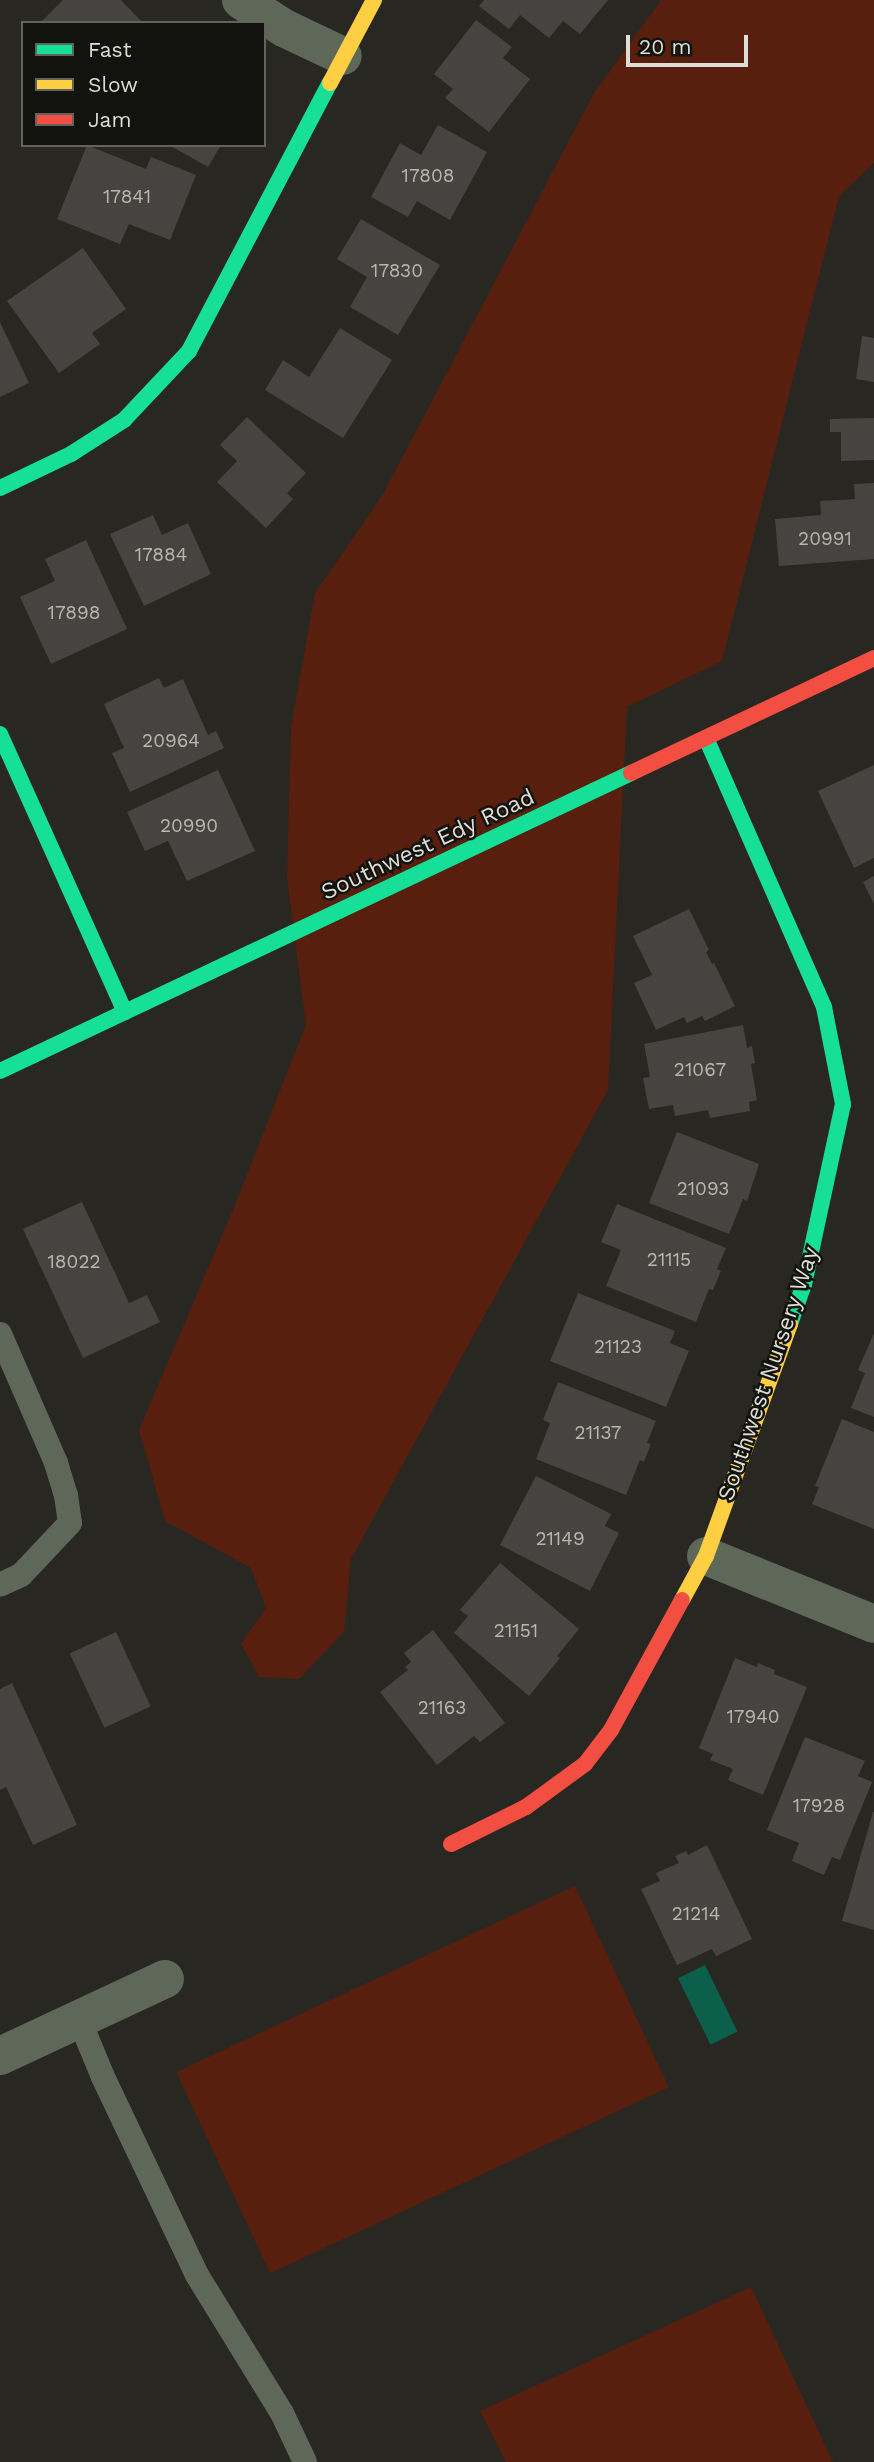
<!DOCTYPE html>
<style>
body{margin:0}
#map{position:relative;width:874px;height:2462px;overflow:hidden;background:#282722;font-family:"Work Sans",sans-serif}
div>[style]{position:absolute}
.green>*{inset:0;background:#581f0e;transform-origin:0 0}
.water>*{inset:0;background:#0c5f4b;transform-origin:0 0}
.building>*{inset:0;background:#464440;transform-origin:0 0}
.lane>*{height:24px;margin:-12px;padding:0 12px;transform-origin:12px;border-radius:12px;background:#5e6859}
.street>*{height:38px;margin:-19px;padding:0 19px;transform-origin:19px;border-radius:19px;background:#5e6859}
.fast>*{height:16px;margin:-8px;padding:0 8px;transform-origin:8px;border-radius:8px;background:#16e098}
.slow>*{height:16px;margin:-8px;padding:0 8px;transform-origin:8px;border-radius:8px;background:#ffcf43}
.jam>*{height:16px;margin:-8px;padding:0 8px;transform-origin:8px;border-radius:8px;background:#f24e42}
span{translate:-50% -50%;white-space:nowrap;text-align:center;line-height:1.15;-webkit-text-stroke:5px #12120e;paint-order:stroke}
.number-label{font-size:19px;color:#b7b7b1}
.number-label span{-webkit-text-stroke-width:0}
.street-label{font-size:23px;color:#ddddd7}
.legend{position:absolute;left:21px;top:21px;width:245px;height:126px;box-sizing:border-box;background:#12120e;border:2px solid #63635e;margin:0;padding:9px 12px;list-style:none;font-size:21px;color:#ddddd7}
.legend li{display:flex;align-items:center;gap:14px;height:35px}
.legend b{width:35px;border:2px solid #63635e}
.scale{position:absolute;left:626px;top:35px;width:122px;height:32px;box-sizing:border-box;border:4px solid #ddddd7;border-top:0;padding-left:9px;font-size:21px;line-height:24px;white-space:nowrap;color:#ddddd7;-webkit-text-stroke:5px #12120e;paint-order:stroke}
</style>
<div id="map">
<div class="green">
<div style="clip-path:polygon(661px 0,874px 0,874px 163px,839px 196px,722px 661px,627px 707px,608px 1090px,351px 1559px,344px 1632px,299px 1679px,259px 1677px,241px 1644px,266px 1608px,251px 1568px,165px 1521px,139px 1430px,235px 1205px,306px 1025px,287px 878px,291px 727px,315px 593px,382px 496px,593px 95px)"></div>
<div style="left:575px;top:1886px;width:222px;height:440px;rotate:65deg"></div>
<div style="clip-path:polygon(751px 2287px,833px 2462px,506px 2462px,480px 2411px)"></div>
</div>
<div class="water">
<div style="left:705px;top:1965px;width:74px;height:30px;rotate:64deg"></div>
</div>
<div class="building">
<div style="clip-path:polygon(63px 0,121px 0,143px 23px,40px 23px)"></div>
<div style="clip-path:polygon(484px 0,608px 0,580px 34px,563px 21px,549px 38px,520px 15px,509px 29px,479px 6px)"></div>
<div style="clip-path:polygon(476px 20px,512px 47px,503px 58px,530px 79px,489px 132px,445px 98px,453px 89px,434px 74px)"></div>
<div style="clip-path:polygon(438px 125px,487px 152px,450px 220px,417px 201px,408px 217px,371px 197px,400px 143px,421px 155px)"></div>
<div style="clip-path:polygon(87px 145px,146px 169px,151px 157px,196px 175px,170px 240px,129px 224px,120px 244px,57px 219px)"></div>
<div style="clip-path:polygon(169px 145px,221px 145px,208px 167px)"></div>
<div style="clip-path:polygon(361px 219px,440px 265px,398px 335px,350px 307px,367px 277px,337px 259px)"></div>
<div style="clip-path:polygon(83px 248px,126px 309px,92px 333px,100px 344px,59px 373px,7px 301px)"></div>
<div style="clip-path:polygon(0 322px,29px 383px,0 397px)"></div>
<div style="clip-path:polygon(340px 328px,392px 360px,343px 438px,265px 390px,283px 360px,309px 377px)"></div>
<div style="clip-path:polygon(862px 336px,874px 338px,874px 382px,856px 379px)"></div>
<div style="clip-path:polygon(247px 417px,306px 473px,287px 493px,293px 499px,266px 528px,217px 482px,237px 461px,220px 445px)"></div>
<div style="clip-path:polygon(874px 418px,874px 460px,841px 461px,841px 432px,830px 432px,830px 419px)"></div>
<div style="clip-path:polygon(874px 483px,874px 559px,779px 566px,775px 519px,821px 515px,820px 501px,855px 499px,854px 484px)"></div>
<div style="clip-path:polygon(153px 515px,162px 535px,188px 523px,211px 574px,144px 606px,110px 534px)"></div>
<div style="clip-path:polygon(86px 540px,127px 629px,51px 664px,20px 597px,55px 581px,45px 559px)"></div>
<div style="clip-path:polygon(159px 678px,164px 688px,183px 679px,208px 735px,216px 731px,224px 748px,130px 792px,112px 753px,124px 748px,104px 704px)"></div>
<div style="clip-path:polygon(874px 765px,874px 858px,854px 868px,818px 791px)"></div>
<div style="clip-path:polygon(218px 770px,255px 851px,187px 881px,168px 841px,145px 851px,127px 812px)"></div>
<div style="clip-path:polygon(874px 876px,874px 904px,863px 882px)"></div>
<div style="clip-path:polygon(689px 909px,709px 950px,706px 952px,712px 964px,714px 963px,735px 1006px,705px 1021px,702px 1016px,687px 1023px,684px 1017px,656px 1030px,634px 983px,652px 975px,633px 936px)"></div>
<div style="clip-path:polygon(743px 1025px,747px 1048px,752px 1046px,755px 1063px,751px 1064px,757px 1100px,749px 1102px,750px 1111px,710px 1118px,708px 1110px,675px 1116px,673px 1105px,649px 1109px,643px 1078px,650px 1077px,644px 1044px)"></div>
<div style="clip-path:polygon(677px 1132px,759px 1164px,747px 1201px,743px 1199px,729px 1234px,649px 1203px)"></div>
<div style="clip-path:polygon(82px 1202px,129px 1303px,147px 1295px,160px 1322px,83px 1358px,23px 1229px)"></div>
<div style="clip-path:polygon(617px 1204px,726px 1248px,717px 1269px,721px 1271px,713px 1290px,709px 1289px,696px 1322px,606px 1286px,621px 1250px,601px 1242px)"></div>
<div style="clip-path:polygon(578px 1293px,675px 1331px,670px 1343px,689px 1351px,666px 1407px,550px 1361px)"></div>
<div style="clip-path:polygon(874px 1333px,874px 1417px,851px 1408px,865px 1373px,858px 1370px)"></div>
<div style="clip-path:polygon(558px 1382px,656px 1421px,647px 1443px,651px 1444px,644px 1462px,640px 1460px,626px 1495px,536px 1459px,550px 1423px,543px 1420px)"></div>
<div style="clip-path:polygon(842px 1419px,874px 1432px,874px 1529px,812px 1504px,819px 1487px,815px 1486px)"></div>
<div style="clip-path:polygon(536px 1476px,611px 1514px,605px 1526px,619px 1533px,590px 1591px,500px 1545px)"></div>
<div style="clip-path:polygon(500px 1563px,579px 1629px,557px 1656px,560px 1658px,529px 1696px,454px 1633px,468px 1616px,460px 1610px)"></div>
<div style="clip-path:polygon(433px 1630px,505px 1723px,480px 1742px,474px 1736px,437px 1765px,380px 1692px,408px 1670px,405px 1667px,411px 1662px,404px 1653px)"></div>
<div style="left:116px;top:1632px;width:82px;height:51px;rotate:65deg"></div>
<div style="clip-path:polygon(735px 1658px,757px 1667px,758px 1663px,775px 1670px,774px 1674px,807px 1687px,763px 1795px,728px 1780px,733px 1769px,710px 1760px,713px 1754px,699px 1748px)"></div>
<div style="clip-path:polygon(12px 1683px,77px 1825px,33px 1845px,6px 1787px,0 1790px,0 1689px)"></div>
<div style="clip-path:polygon(805px 1737px,865px 1761px,858px 1776px,872px 1782px,840px 1860px,832px 1857px,824px 1875px,792px 1861px,799px 1843px,767px 1830px)"></div>
<div style="clip-path:polygon(873px 1812px,874px 1812px,874px 1930px,842px 1921px)"></div>
<div style="clip-path:polygon(707px 1845px,752px 1939px,716px 1956px,712px 1949px,677px 1965px,641px 1889px,660px 1881px,656px 1873px,679px 1863px,675px 1856px,686px 1851px,688px 1855px)"></div>
</div>
<div class="lane">
<div style="left:0;top:1334px;width:141px;rotate:66.5deg"></div>
<div style="left:56px;top:1463px;width:34px;rotate:73deg"></div>
<div style="left:66px;top:1495px;width:28px;rotate:82deg"></div>
<div style="left:70px;top:1523px;width:71px;rotate:133.3deg"></div>
<div style="left:21px;top:1575px;width:23px;rotate:155deg"></div>
<div style="left:79px;top:2019px;width:63px;rotate:67.5deg"></div>
<div style="left:103px;top:2077px;width:219px;rotate:64.6deg"></div>
<div style="left:197px;top:2275px;width:162px;rotate:58.4deg"></div>
<div style="left:282px;top:2413px;width:54px;rotate:64.9deg"></div>
</div>
<div class="street">
<div style="left:241px;top:0;width:51px;rotate:33.1deg"></div>
<div style="left:284px;top:28px;width:65px;rotate:25.4deg"></div>
<div style="left:706px;top:1556px;width:181px;rotate:22deg"></div>
<div style="left:0;top:2056px;width:182px;rotate:-25deg"></div>
</div>
<div class="fast">
<div style="left:0;top:488px;width:79px;rotate:-25.6deg"></div>
<div style="left:71px;top:454px;width:63px;rotate:-32.7deg"></div>
<div style="left:124px;top:420px;width:95px;rotate:-46.7deg"></div>
<div style="left:189px;top:351px;width:303px;rotate:-62.3deg"></div>
<div style="left:0;top:734px;width:305px;rotate:65.8deg"></div>
<div style="left:706px;top:738px;width:294px;rotate:66.3deg"></div>
<div style="left:824px;top:1007px;width:99px;rotate:78.9deg"></div>
<div style="left:843px;top:1104px;width:184px;rotate:102.2deg"></div>
<div style="left:804px;top:1284px;width:42px;rotate:109.3deg"></div>
<div style="left:0;top:1071px;width:698px;rotate:-25.28deg"></div>
</div>
<div class="slow">
<div style="left:330px;top:83px;width:94px;rotate:-62.1deg"></div>
<div style="left:682px;top:1600px;width:50px;rotate:-61.4deg"></div>
<div style="left:706px;top:1556px;width:247px;rotate:-70.1deg"></div>
</div>
<div class="jam">
<div style="left:631px;top:773px;width:269px;rotate:-25.3deg"></div>
<div style="left:451px;top:1844px;width:84px;rotate:-26.3deg"></div>
<div style="left:526px;top:1807px;width:73px;rotate:-36.1deg"></div>
<div style="left:585px;top:1764px;width:43px;rotate:-52.6deg"></div>
<div style="left:611px;top:1730px;width:148px;rotate:-61.4deg"></div>
</div>
<div class="number-label">
<span style="left:428px;top:176px">17808</span>
<span style="left:127px;top:197px">17841</span>
<span style="left:397px;top:271px">17830</span>
<span style="left:825px;top:539px">20991</span>
<span style="left:161px;top:555px">17884</span>
<span style="left:74px;top:613px">17898</span>
<span style="left:171px;top:741px">20964</span>
<span style="left:189px;top:826px">20990</span>
<span style="left:700px;top:1070px">21067</span>
<span style="left:703px;top:1189px">21093</span>
<span style="left:669px;top:1260px">21115</span>
<span style="left:74px;top:1262px">18022</span>
<span style="left:618px;top:1347px">21123</span>
<span style="left:598px;top:1433px">21137</span>
<span style="left:560px;top:1539px">21149</span>
<span style="left:516px;top:1631px">21151</span>
<span style="left:442px;top:1708px">21163</span>
<span style="left:753px;top:1717px">17940</span>
<span style="left:819px;top:1806px">17928</span>
<span style="left:696px;top:1914px">21214</span>
</div>
<div class="street-label">
<span style="left:428px;top:845px;rotate:-25deg">Southwest Edy Road</span>
<span style="left:769px;top:1374px;rotate:-71deg">Southwest Nursery Way</span>
</div>
<ul class="legend">
<li><b style="height:9px;background:#16e098"></b>Fast</li>
<li><b style="height:9px;background:#ffcf43"></b>Slow</li>
<li><b style="height:9px;background:#f24e42"></b>Jam</li>
</ul>
<div class="scale">20 m</div>
</div>
